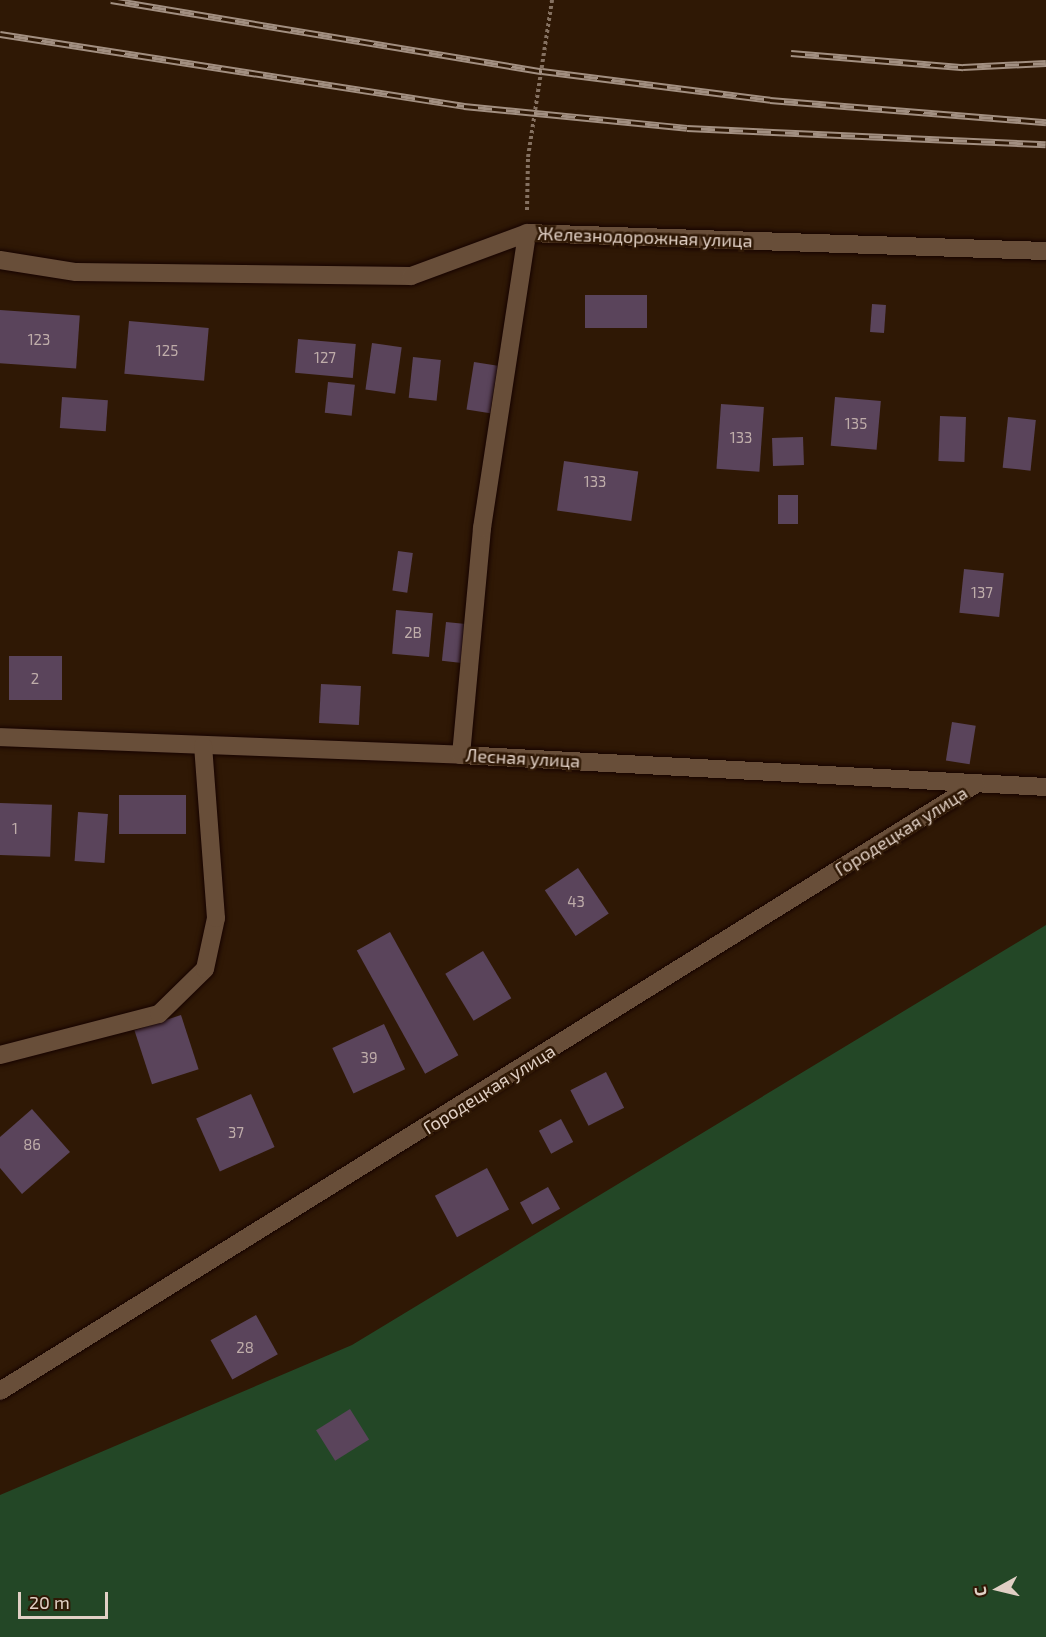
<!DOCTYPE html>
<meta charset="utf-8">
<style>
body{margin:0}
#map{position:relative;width:1046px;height:1637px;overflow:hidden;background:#2f1805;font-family:"Exo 2",sans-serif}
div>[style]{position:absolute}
.green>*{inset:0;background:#234726}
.building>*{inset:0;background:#5a445b;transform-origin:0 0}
.path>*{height:4px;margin-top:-2px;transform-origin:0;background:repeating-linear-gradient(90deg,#857161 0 3px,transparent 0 6px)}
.roads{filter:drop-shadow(0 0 2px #160300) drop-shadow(0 0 2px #160300)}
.minor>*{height:18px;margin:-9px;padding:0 9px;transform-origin:9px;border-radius:9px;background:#684e39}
.rail>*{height:7px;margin-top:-3.5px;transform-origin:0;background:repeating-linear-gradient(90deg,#2f1805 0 14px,#a28f81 0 28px);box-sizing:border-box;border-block:2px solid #a28f81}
span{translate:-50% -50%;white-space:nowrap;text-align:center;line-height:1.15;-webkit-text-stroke:5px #2f1805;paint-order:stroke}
.number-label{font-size:15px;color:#bfadaa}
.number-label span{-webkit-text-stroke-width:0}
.street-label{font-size:18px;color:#e1d0c5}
.north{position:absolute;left:968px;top:1559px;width:60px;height:60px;-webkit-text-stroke:4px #2f1805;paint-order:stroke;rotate:262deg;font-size:16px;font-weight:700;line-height:24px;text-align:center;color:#e1d0c5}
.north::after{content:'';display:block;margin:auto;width:21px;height:27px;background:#e1d0c5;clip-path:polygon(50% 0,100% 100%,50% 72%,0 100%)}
.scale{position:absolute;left:18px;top:1592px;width:90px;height:27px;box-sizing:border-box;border:3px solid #e1d0c5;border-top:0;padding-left:8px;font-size:18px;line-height:21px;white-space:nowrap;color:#e1d0c5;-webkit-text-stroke:4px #2f1805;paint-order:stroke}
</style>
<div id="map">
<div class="green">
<div style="clip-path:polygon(1046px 925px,1046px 1637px,0 1637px,0 1495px,352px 1345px)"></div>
</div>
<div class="building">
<div style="left:585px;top:295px;width:62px;height:33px"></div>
<div style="left:872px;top:304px;width:14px;height:28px;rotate:4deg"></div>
<div style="left:0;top:310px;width:80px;height:53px;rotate:4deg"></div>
<div style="left:129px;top:321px;width:80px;height:53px;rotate:5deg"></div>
<div style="left:298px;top:339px;width:58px;height:34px;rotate:5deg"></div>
<div style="left:372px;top:343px;width:30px;height:47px;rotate:8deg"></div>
<div style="left:413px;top:357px;width:28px;height:41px;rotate:6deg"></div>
<div style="left:474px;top:362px;width:24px;height:48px;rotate:9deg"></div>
<div style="left:328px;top:382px;width:27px;height:31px;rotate:6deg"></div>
<div style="left:62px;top:397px;width:46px;height:31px;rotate:4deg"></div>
<div style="left:835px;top:397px;width:46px;height:49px;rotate:5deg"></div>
<div style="left:721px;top:404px;width:43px;height:65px;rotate:4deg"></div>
<div style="left:940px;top:416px;width:26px;height:45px;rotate:2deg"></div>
<div style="left:1008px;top:417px;width:28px;height:51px;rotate:6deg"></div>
<div style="left:803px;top:437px;width:28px;height:31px;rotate:88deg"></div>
<div style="left:564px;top:461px;width:75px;height:50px;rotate:8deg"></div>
<div style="left:778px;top:495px;width:20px;height:29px"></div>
<div style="left:398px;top:551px;width:15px;height:40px;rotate:8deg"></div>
<div style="left:964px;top:569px;width:40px;height:44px;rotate:6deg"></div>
<div style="left:396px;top:610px;width:37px;height:44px;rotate:5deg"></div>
<div style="left:446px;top:622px;width:20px;height:39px;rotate:6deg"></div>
<div style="left:9px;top:656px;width:53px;height:44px"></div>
<div style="left:321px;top:684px;width:40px;height:39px;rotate:3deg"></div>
<div style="left:952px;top:722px;width:24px;height:39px;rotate:9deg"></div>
<div style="left:119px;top:795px;width:67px;height:39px"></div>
<div style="left:0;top:803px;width:52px;height:52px;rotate:2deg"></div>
<div style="left:78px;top:812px;width:30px;height:49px;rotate:4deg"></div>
<div style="left:578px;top:868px;width:55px;height:40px;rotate:56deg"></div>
<div style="left:390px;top:932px;width:141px;height:38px;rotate:61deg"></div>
<div style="left:483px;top:951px;width:55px;height:44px;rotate:59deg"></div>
<div style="left:181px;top:1015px;width:57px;height:49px;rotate:72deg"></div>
<div style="left:384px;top:1024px;width:50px;height:57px;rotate:65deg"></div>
<div style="left:606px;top:1072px;width:40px;height:40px;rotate:63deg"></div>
<div style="left:251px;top:1094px;width:58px;height:60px;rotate:66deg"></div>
<div style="clip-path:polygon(32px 1109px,70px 1152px,22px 1194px,0 1168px,0 1137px)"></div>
<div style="left:561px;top:1119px;width:26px;height:25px;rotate:62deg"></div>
<div style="left:487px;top:1168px;width:47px;height:59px;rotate:62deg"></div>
<div style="left:548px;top:1187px;width:25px;height:32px;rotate:61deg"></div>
<div style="left:256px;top:1315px;width:45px;height:52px;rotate:61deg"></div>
<div style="left:350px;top:1409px;width:36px;height:40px;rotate:58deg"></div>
</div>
<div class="path">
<div style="left:527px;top:210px;width:53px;rotate:-88.9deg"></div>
<div style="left:528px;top:157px;width:159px;rotate:-81.3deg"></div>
</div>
<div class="roads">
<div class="minor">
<div style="left:0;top:260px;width:77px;rotate:9deg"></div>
<div style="left:76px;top:272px;width:335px;rotate:0.7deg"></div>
<div style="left:411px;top:276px;width:124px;rotate:-20.3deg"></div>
<div style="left:527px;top:233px;width:519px;rotate:1.99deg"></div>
<div style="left:0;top:737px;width:461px;rotate:2.2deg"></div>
<div style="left:461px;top:755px;width:586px;rotate:3.13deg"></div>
<div style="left:461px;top:755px;width:228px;rotate:-84.7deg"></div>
<div style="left:482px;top:528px;width:298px;rotate:-81.3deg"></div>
<div style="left:0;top:1055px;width:164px;rotate:-14.5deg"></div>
<div style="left:159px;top:1014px;width:64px;rotate:-44.4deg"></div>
<div style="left:205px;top:969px;width:52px;rotate:-77.8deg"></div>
<div style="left:216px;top:918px;width:173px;rotate:-94.3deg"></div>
<div style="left:0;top:1391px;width:1149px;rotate:-31.88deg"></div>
</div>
</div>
<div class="rail">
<div style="left:111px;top:0;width:437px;rotate:9.4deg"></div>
<div style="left:542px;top:71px;width:230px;rotate:7.2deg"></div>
<div style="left:770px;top:100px;width:277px;rotate:4.6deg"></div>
<div style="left:0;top:34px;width:470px;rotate:8.8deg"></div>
<div style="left:464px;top:106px;width:224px;rotate:5.6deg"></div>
<div style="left:687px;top:128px;width:359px;rotate:2.6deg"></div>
<div style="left:791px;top:53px;width:173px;rotate:4.7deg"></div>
<div style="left:963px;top:67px;width:83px;rotate:-2.8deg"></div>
</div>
<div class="number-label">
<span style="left:39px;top:340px">123</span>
<span style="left:167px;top:351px">125</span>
<span style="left:325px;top:358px">127</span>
<span style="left:856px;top:424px">135</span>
<span style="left:741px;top:438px">133</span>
<span style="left:595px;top:482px">133</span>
<span style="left:982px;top:593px">137</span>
<span style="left:413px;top:633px">2В</span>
<span style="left:35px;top:679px">2</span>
<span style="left:15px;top:829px">1</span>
<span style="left:576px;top:902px">43</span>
<span style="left:369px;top:1058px">39</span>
<span style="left:236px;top:1133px">37</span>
<span style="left:32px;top:1145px">86</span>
<span style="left:245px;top:1348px">28</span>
</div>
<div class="street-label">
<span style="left:645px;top:237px;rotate:2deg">Железнодорожная улица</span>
<span style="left:523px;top:758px;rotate:3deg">Лесная улица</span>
<span style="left:901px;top:831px;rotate:-32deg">Городецкая улица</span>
<span style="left:489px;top:1089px;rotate:-32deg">Городецкая улица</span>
</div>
<div class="north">С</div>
<div class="scale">20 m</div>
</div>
